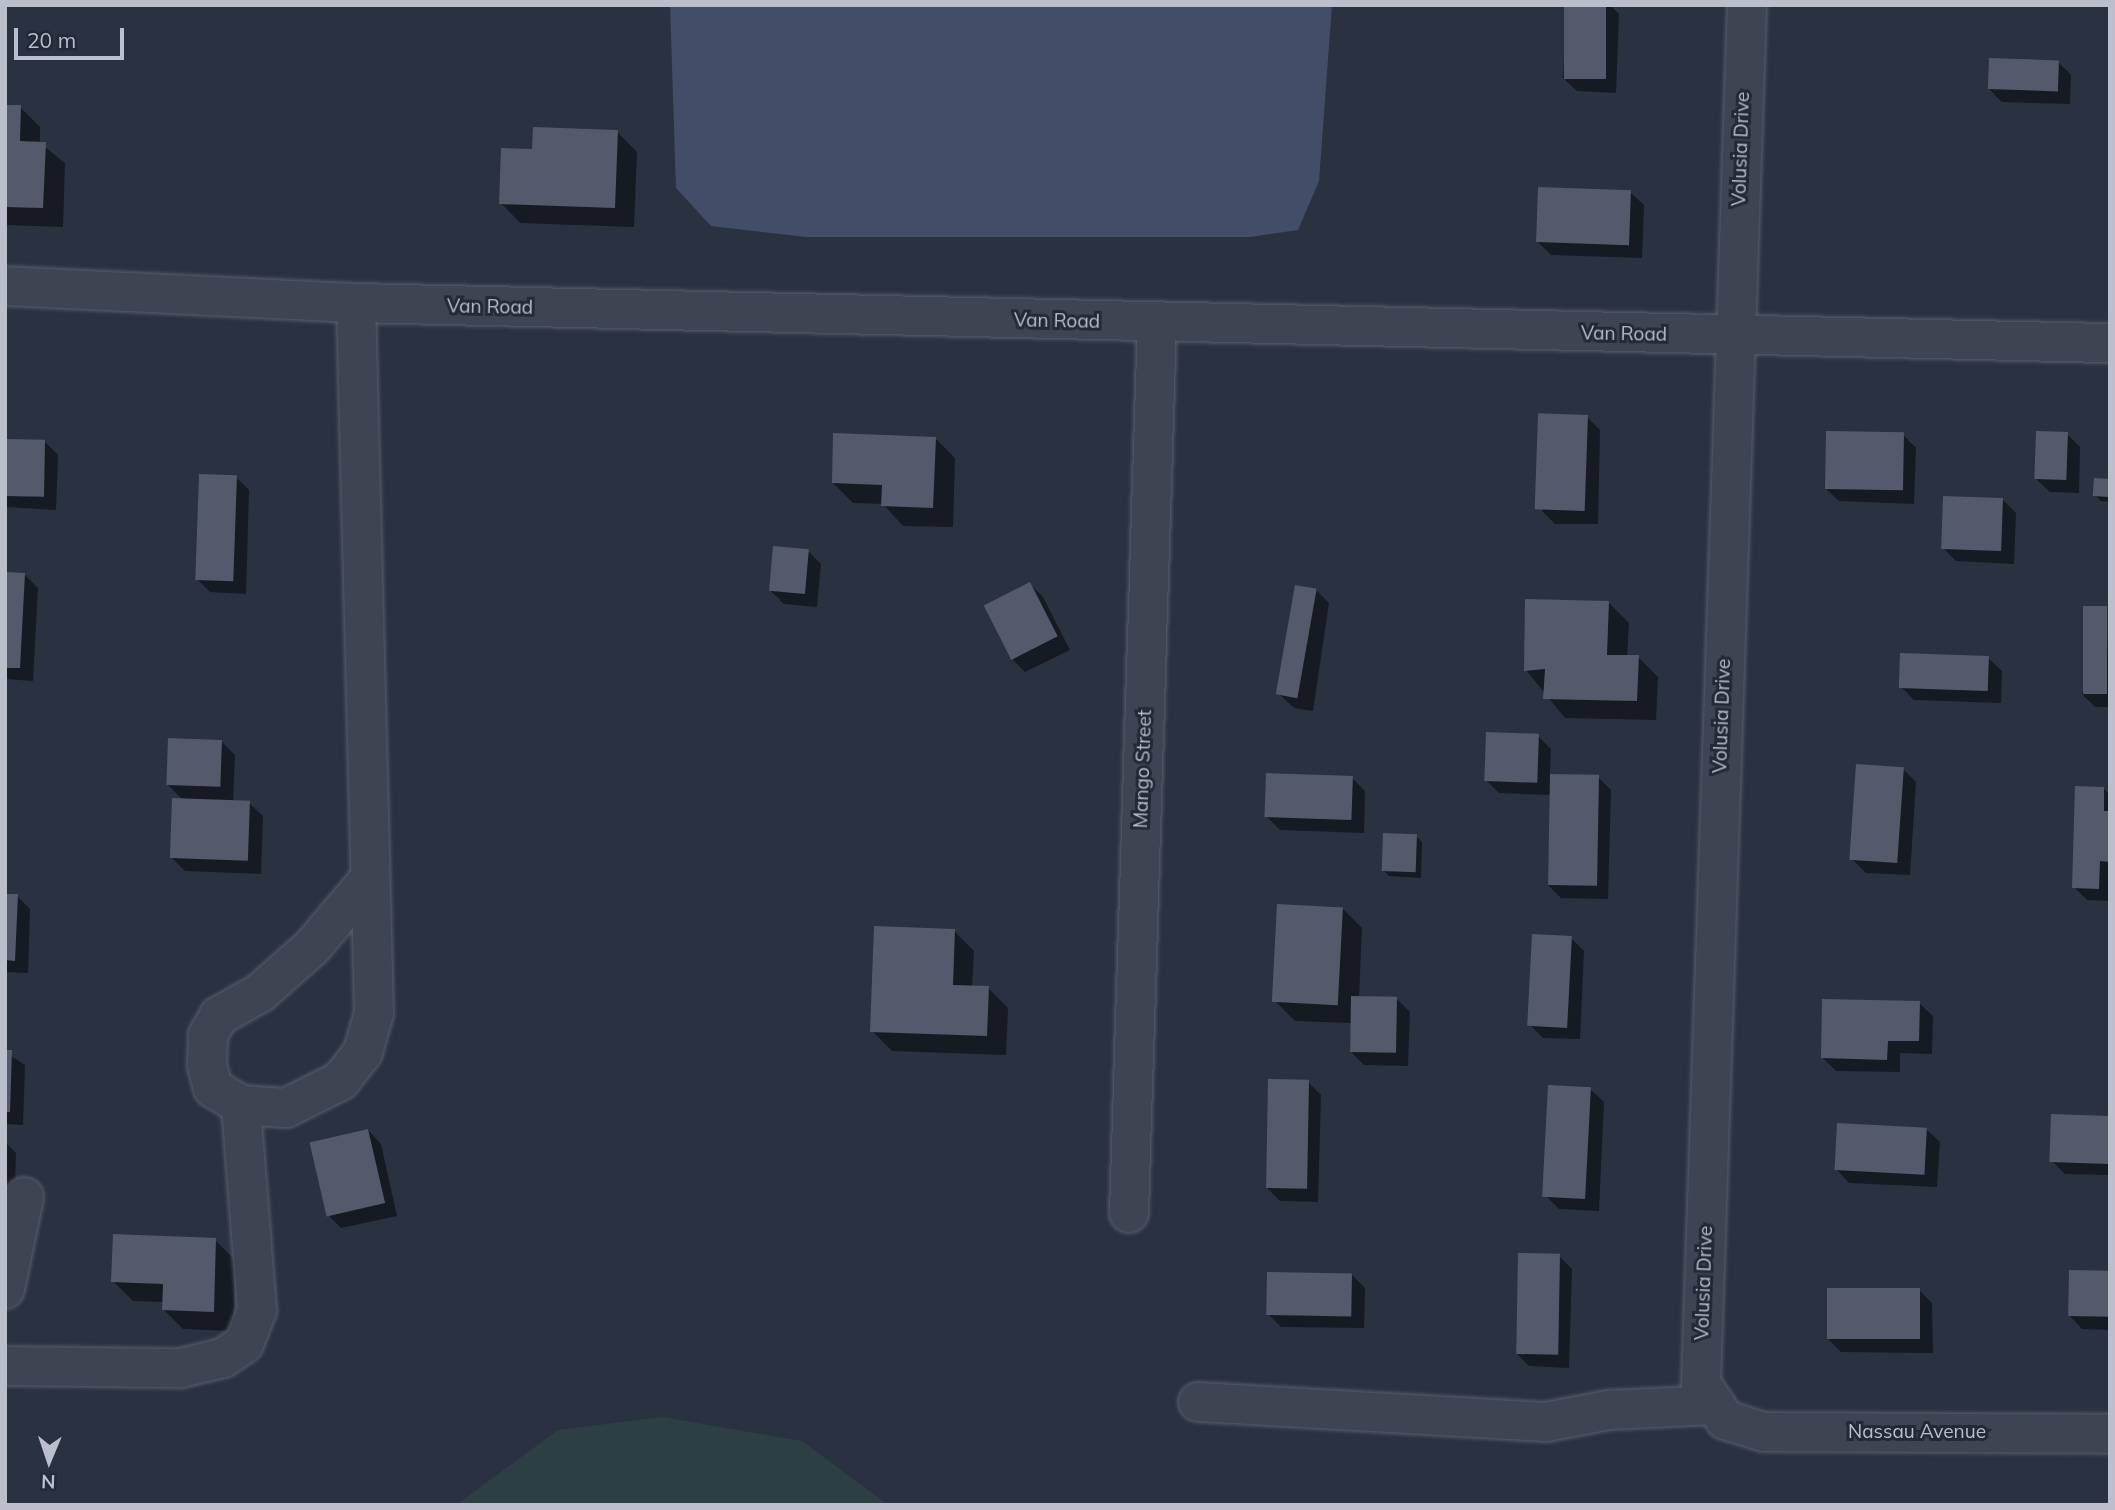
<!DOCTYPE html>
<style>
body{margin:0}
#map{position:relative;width:2115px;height:1510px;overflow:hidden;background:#2a3140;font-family:Mulish,sans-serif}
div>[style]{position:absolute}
.green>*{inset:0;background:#2d3f43}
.water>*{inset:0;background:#424e67}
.shadow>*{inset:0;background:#0007}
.building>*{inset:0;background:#545a6b;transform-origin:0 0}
.roads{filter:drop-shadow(0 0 2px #595f6b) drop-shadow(0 0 2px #595f6b)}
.minor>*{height:38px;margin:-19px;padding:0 19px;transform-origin:19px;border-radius:19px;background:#3e4451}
span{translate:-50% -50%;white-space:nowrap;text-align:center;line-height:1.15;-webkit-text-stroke:6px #232936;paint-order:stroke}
.street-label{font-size:19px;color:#bbbfcb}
.frame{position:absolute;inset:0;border:7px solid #bbbfcb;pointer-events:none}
.north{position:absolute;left:14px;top:1426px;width:70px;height:70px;-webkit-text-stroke:5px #232936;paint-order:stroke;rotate:182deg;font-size:19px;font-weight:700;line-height:28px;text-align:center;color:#bbbfcb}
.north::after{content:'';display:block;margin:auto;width:24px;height:32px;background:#bbbfcb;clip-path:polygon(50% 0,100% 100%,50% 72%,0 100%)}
.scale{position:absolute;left:14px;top:28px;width:110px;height:32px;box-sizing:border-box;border:4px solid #bbbfcb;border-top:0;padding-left:9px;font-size:21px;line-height:24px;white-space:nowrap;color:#bbbfcb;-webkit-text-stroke:5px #232936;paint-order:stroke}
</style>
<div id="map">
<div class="green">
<div style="clip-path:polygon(662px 1417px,802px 1441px,888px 1505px,456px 1505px,558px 1430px)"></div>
</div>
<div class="water">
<div style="clip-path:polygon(670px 5px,1332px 5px,1319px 181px,1298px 230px,1250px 237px,806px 237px,711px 226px,676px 188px)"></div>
</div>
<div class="shadow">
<div style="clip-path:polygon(1566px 5px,1610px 5px,1619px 14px,1616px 93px,1577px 91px,1563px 78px)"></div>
<div style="clip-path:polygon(2058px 62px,2071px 75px,2070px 104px,2002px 102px,1989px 89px)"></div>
<div style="clip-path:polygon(5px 106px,20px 107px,40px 127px,40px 143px,65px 163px,63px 227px,5px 225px)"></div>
<div style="clip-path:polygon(617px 132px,637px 152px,634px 227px,520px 223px,501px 203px,534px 151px)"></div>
<div style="clip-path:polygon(1630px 192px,1644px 205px,1642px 258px,1551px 255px,1538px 242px)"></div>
<div style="clip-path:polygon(1587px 417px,1600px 430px,1598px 524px,1555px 524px,1542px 511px)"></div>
<div style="clip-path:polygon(2067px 434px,2080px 447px,2079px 493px,2050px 492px,2036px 479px)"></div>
<div style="clip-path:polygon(1903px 435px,1916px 448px,1914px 504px,1839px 501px,1825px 488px)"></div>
<div style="clip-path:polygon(935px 438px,955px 458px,953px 527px,903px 526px,883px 504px,853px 503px,833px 483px)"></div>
<div style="clip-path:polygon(5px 441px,45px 442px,58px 455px,56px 510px,5px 507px)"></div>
<div style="clip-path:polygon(236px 477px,249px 490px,246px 594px,210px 592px,197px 579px)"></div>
<div style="clip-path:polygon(2110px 481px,2110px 502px,2101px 501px,2095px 495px)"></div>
<div style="clip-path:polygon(2003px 500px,2016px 513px,2014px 564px,1956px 561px,1943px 548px)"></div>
<div style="clip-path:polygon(808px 551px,821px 564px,817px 607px,784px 604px,771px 591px)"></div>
<div style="clip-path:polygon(5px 573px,24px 574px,38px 588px,33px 681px,5px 679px)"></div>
<div style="clip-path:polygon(1030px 584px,1043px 597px,1070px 650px,1025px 672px,1012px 659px)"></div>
<div style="clip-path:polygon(1316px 590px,1329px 603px,1313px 711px,1294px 708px,1280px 695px)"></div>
<div style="clip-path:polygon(1609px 603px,1629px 623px,1627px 657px,1638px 657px,1658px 677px,1656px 720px,1565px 718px,1526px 670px)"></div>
<div style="clip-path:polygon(2106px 608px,2110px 707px,2095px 707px,2082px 694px)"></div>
<div style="clip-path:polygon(1988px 658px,2002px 671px,2001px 703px,1914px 700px,1901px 687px)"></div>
<div style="clip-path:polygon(1538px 736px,1551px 749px,1550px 775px,1598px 777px,1611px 790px,1608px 899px,1561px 898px,1548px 885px,1551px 795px,1499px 793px,1486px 780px)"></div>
<div style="clip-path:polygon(222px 742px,235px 755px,233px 802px,249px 803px,263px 816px,261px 874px,185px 871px,172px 858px,184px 801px,168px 785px)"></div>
<div style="clip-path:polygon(1903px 769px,1916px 782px,1910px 875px,1866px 873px,1852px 859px)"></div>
<div style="clip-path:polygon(1352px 778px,1365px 791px,1364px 833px,1280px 830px,1266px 816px)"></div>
<div style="clip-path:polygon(2104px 789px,2110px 795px,2110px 901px,2087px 900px,2074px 887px)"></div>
<div style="clip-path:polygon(1416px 836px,1422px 842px,1421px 878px,1389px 876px,1383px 870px)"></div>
<div style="clip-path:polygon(5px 896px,17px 896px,30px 909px,28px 973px,5px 972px)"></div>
<div style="clip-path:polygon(1342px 908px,1362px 928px,1359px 998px,1397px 999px,1410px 1012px,1408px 1066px,1364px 1065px,1350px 1051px,1351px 1023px,1295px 1021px,1275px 1001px)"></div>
<div style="clip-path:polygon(954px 931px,974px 951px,972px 987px,988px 988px,1008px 1008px,1006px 1055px,892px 1051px,872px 1031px)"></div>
<div style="clip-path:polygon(1571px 938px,1584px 951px,1580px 1039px,1543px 1038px,1530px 1025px)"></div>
<div style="clip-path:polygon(1919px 1003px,1933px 1016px,1932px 1054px,1900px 1053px,1900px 1072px,1836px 1071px,1823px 1058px)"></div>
<div style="clip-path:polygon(5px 1052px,25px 1065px,23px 1125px,5px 1124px)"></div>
<div style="clip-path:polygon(1308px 1082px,1321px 1095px,1318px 1202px,1280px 1201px,1267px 1188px)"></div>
<div style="clip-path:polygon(1590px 1089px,1604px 1102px,1599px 1211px,1559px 1209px,1546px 1196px)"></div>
<div style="clip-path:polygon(2110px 1118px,2110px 1175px,2065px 1174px,2052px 1161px)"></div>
<div style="clip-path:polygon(1926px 1129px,1940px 1142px,1937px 1187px,1849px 1183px,1836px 1169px)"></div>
<div style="clip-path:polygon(368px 1130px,381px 1144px,397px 1216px,341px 1228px,328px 1215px)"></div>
<div style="clip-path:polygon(5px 1142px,16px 1153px,13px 1255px,5px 1254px)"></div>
<div style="clip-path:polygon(215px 1240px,235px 1260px,233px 1331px,183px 1329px,163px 1309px,164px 1302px,133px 1301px,113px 1281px)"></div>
<div style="clip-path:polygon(1559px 1256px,1572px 1269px,1569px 1368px,1529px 1366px,1516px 1353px)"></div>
<div style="clip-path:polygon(2110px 1273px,2110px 1330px,2082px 1329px,2069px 1315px)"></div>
<div style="clip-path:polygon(1352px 1275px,1365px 1288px,1364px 1328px,1281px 1327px,1268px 1314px)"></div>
<div style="clip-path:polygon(1919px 1290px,1932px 1303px,1933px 1353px,1841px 1352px,1828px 1339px)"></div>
</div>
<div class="building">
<div style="left:1564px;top:5px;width:42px;height:74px"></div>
<div style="left:1989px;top:58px;width:70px;height:31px;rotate:2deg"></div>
<div style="clip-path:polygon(5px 105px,21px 105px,20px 141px,46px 142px,43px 208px,5px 207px)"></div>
<div style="clip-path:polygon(533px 127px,618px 130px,615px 208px,499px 204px,501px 148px,532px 149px)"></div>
<div style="left:1538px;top:187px;width:93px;height:55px;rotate:2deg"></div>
<div style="left:1588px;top:415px;width:96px;height:50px;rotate:92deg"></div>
<div style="left:1826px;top:431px;width:78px;height:58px;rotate:1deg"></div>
<div style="left:2036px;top:431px;width:32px;height:48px;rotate:2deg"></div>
<div style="clip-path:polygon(833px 433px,936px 437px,933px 508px,881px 506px,882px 485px,832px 483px)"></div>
<div style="left:5px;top:439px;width:40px;height:57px;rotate:1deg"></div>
<div style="left:199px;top:474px;width:38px;height:106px;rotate:2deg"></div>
<div style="left:2094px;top:478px;width:16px;height:18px;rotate:4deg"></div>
<div style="left:1943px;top:496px;width:60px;height:53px;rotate:2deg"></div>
<div style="left:773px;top:546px;width:36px;height:45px;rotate:5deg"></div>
<div style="clip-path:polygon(5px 572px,25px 573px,20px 668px,5px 668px)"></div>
<div style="left:1030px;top:582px;width:61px;height:52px;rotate:63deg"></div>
<div style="left:1295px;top:585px;width:22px;height:111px;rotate:10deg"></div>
<div style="clip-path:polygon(1525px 599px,1609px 601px,1607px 655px,1639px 655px,1637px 701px,1543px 699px,1545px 669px,1524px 671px)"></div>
<div style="left:2083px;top:606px;width:24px;height:88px"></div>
<div style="left:1900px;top:653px;width:89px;height:35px;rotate:2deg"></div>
<div style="left:1486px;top:732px;width:53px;height:49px;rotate:2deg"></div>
<div style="left:168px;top:738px;width:54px;height:47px;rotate:2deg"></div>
<div style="left:1856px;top:764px;width:48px;height:96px;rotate:4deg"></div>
<div style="left:1266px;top:773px;width:87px;height:44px;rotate:2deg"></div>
<div style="left:1550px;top:774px;width:49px;height:111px;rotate:1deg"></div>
<div style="clip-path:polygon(2075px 786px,2104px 787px,2104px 811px,2110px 811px,2110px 862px,2100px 861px,2099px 889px,2072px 888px)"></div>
<div style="left:172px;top:798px;width:78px;height:60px;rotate:2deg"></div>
<div style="left:1383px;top:833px;width:34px;height:38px;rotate:2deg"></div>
<div style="clip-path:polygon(5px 894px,18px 894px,15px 961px,5px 960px)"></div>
<div style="left:1277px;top:904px;width:66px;height:98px;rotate:3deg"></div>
<div style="clip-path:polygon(874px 926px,955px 929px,953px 985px,989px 986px,987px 1036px,870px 1032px)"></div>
<div style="left:1532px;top:934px;width:40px;height:92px;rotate:3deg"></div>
<div style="left:1351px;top:996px;width:46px;height:56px;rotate:1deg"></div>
<div style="clip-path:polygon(1822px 999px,1920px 1001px,1919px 1041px,1888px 1041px,1887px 1060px,1821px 1058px)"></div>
<div style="clip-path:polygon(5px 1050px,12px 1050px,10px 1112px,5px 1112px)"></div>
<div style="left:1268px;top:1079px;width:41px;height:109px;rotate:1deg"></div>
<div style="left:1548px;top:1085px;width:43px;height:112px;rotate:3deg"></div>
<div style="left:2051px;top:1114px;width:59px;height:48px;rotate:2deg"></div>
<div style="left:1837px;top:1123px;width:90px;height:47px;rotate:3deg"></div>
<div style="left:368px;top:1129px;width:76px;height:60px;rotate:77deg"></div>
<div style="clip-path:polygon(113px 1234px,216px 1238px,214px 1312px,162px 1310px,163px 1284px,111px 1282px)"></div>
<div style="left:1518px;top:1253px;width:42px;height:101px;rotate:1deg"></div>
<div style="left:2069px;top:1270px;width:41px;height:46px;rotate:1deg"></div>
<div style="left:1267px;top:1272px;width:85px;height:43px;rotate:1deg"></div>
<div style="left:1827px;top:1288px;width:93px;height:51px"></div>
</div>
<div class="roads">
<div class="minor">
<div style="left:1747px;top:5px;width:1379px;rotate:91.91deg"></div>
<div style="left:1701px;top:1383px;width:44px;rotate:57deg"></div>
<div style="left:1725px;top:1420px;width:41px;rotate:17.1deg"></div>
<div style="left:1764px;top:1432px;width:346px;rotate:0.3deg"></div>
<div style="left:5px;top:286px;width:351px;rotate:2.8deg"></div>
<div style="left:356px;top:303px;width:1754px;rotate:1.31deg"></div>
<div style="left:356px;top:303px;width:710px;rotate:88.55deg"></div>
<div style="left:374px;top:1013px;width:41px;rotate:105.8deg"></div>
<div style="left:363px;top:1052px;width:37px;rotate:128deg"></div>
<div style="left:340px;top:1081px;width:60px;rotate:153.4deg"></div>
<div style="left:286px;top:1108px;width:45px;rotate:-176.2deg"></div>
<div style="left:241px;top:1105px;width:33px;rotate:-149deg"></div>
<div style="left:213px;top:1088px;width:24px;rotate:-105deg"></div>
<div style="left:207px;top:1065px;width:30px;rotate:-88deg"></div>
<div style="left:208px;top:1035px;width:22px;rotate:-60deg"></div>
<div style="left:219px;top:1016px;width:47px;rotate:-29.3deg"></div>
<div style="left:260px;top:993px;width:69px;rotate:-41.5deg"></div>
<div style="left:312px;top:947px;width:87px;rotate:-49.7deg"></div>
<div style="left:1129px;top:1213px;width:889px;rotate:-88.2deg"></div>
<div style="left:5px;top:1289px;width:94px;rotate:-78.3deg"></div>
<div style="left:5px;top:1366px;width:176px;rotate:0.7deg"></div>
<div style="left:181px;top:1368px;width:43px;rotate:-13.4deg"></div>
<div style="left:223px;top:1358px;width:25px;rotate:-34deg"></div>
<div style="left:244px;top:1344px;width:36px;rotate:-69deg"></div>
<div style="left:257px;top:1310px;width:206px;rotate:-94.5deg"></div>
<div style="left:1198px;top:1402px;width:349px;rotate:3.3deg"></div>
<div style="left:1546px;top:1422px;width:64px;rotate:-10.8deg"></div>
<div style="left:1609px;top:1410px;width:107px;rotate:-2.7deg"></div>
</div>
</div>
<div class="street-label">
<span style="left:1741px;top:149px;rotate:-88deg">Volusia Drive</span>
<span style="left:490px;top:307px;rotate:1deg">Van Road</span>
<span style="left:1057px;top:321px;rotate:1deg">Van Road</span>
<span style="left:1624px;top:334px;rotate:1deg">Van Road</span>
<span style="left:1722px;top:716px;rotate:-88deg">Volusia Drive</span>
<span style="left:1143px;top:769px;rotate:-88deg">Mango Street</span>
<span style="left:1704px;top:1283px;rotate:-88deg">Volusia Drive</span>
<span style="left:1917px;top:1432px">Nassau Avenue</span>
</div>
<div class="frame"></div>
<div class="north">N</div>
<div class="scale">20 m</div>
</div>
